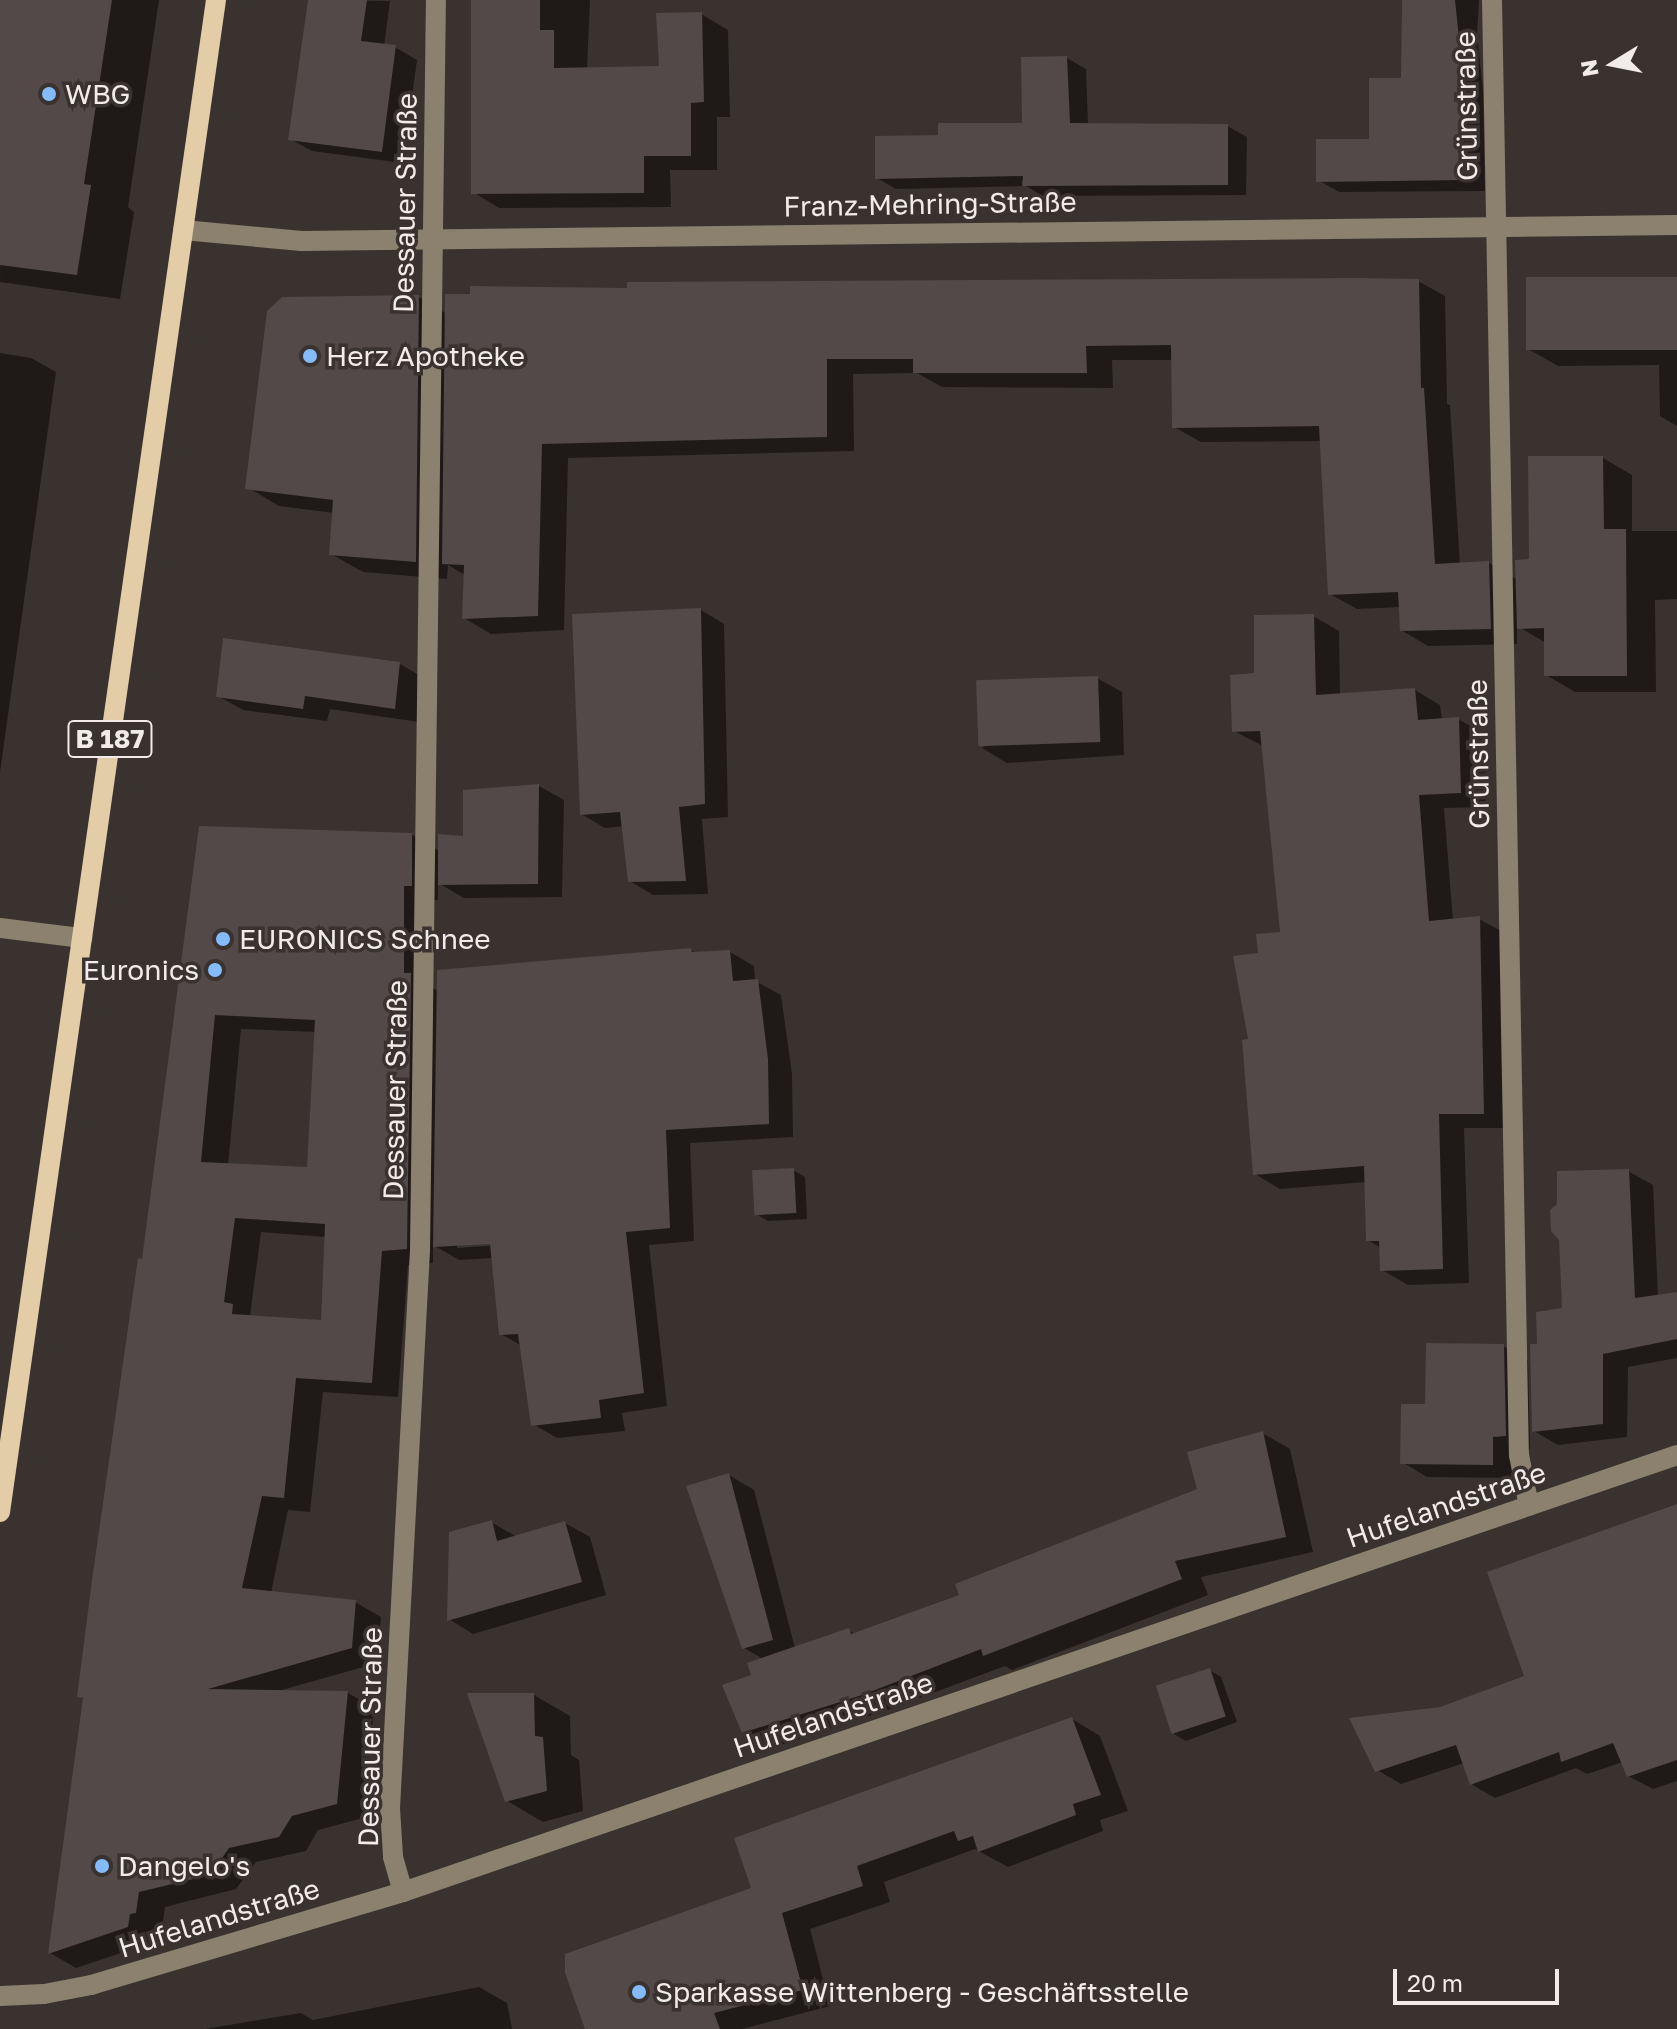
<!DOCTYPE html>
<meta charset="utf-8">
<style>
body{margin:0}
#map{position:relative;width:1677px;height:2029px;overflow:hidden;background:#3a322e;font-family:"Golos Text",sans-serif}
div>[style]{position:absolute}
.shadow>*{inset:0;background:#0007}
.building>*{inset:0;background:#524948;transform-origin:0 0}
.minor>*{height:20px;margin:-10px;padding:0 10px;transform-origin:10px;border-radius:10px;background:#8b816e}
.major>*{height:20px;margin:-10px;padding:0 10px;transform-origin:10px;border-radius:10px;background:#e2cda6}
.dots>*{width:22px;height:22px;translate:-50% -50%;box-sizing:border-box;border:4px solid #3a322e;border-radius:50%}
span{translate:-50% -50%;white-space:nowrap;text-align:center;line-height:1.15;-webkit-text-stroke:7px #3a322e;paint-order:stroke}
.shield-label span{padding:2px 6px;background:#3a322e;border:2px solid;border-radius:6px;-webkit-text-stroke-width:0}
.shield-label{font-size:26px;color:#f1ece9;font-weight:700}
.poi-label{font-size:28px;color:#f1ece9}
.left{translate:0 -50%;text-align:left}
.right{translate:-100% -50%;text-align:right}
.street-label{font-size:28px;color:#f1ece9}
.north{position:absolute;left:1573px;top:24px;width:80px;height:80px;-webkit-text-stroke:6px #3a322e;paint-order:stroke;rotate:260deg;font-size:22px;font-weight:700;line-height:32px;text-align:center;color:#f1ece9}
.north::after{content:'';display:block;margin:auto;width:28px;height:36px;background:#f1ece9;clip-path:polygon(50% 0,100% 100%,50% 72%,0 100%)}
.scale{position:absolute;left:1393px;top:1969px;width:166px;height:36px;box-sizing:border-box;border:4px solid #f1ece9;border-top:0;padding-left:10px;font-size:24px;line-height:28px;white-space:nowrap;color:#f1ece9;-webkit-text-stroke:6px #3a322e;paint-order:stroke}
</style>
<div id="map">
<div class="shadow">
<div style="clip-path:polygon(3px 0,159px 0,128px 207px,134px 212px,120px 299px,0 282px)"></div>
<div style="clip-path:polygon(310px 0,390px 1px,384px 46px,395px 47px,417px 60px,403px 163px,312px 151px,290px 139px)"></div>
<div style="clip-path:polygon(474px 0,590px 0,587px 69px,661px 68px,701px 14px,728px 30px,730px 117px,717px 117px,717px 170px,670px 170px,671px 207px,499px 208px,473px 192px)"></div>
<div style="clip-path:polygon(1404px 0,1479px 0,1477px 34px,1483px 90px,1485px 191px,1339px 192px,1318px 180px,1371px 141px,1403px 80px)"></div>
<div style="clip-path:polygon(1067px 58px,1086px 69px,1088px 125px,1227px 126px,1247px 137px,1246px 195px,1043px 196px,1026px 186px,896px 189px,877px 178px,940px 137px,1024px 125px)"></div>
<div style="clip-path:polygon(1677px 277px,1677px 426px,1660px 416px,1659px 365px,1558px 366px,1528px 349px)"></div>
<div style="clip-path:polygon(1418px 281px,1445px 296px,1447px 404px,1450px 405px,1460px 565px,1489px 563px,1518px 580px,1603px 458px,1632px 475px,1632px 531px,1677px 531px,1677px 599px,1655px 600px,1656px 692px,1575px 692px,1546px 675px,1546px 643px,1517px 626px,1517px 644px,1428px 646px,1401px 630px,1401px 607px,1357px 609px,1330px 594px,1322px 441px,1201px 442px,1174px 427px,1173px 360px,1112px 360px,1113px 388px,942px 387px,917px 373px,853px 374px,854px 451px,568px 458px,564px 630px,491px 634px,464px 618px,465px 575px,448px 565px,447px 579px,363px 572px,331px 554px,334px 513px,279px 506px,247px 487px,419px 297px,447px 314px,629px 290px)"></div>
<div style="clip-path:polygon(0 353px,31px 358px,56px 372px,0 772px)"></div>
<div style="clip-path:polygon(701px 610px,724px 624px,728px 817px,702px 819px,708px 894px,653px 895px,630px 881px,624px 826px,605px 828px,581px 814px)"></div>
<div style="clip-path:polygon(1313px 616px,1339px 631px,1340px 695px,1415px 690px,1440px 705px,1442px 720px,1458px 719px,1484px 734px,1486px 807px,1444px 808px,1453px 921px,1479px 919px,1505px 933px,1509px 1128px,1464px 1128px,1469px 1283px,1408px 1285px,1382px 1270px,1381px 1248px,1368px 1240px,1366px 1182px,1280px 1189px,1255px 1174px,1250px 1041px,1260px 955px,1282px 934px,1263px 746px,1234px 731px,1256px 675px)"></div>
<div style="clip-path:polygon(225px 640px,400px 664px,424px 678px,419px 722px,330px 709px,327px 721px,243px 710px,218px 696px)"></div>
<div style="clip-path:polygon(1097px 678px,1122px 692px,1124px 755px,1007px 763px,982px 748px)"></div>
<div style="clip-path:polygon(evenodd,539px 786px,564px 800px,562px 897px,464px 898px,438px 883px,438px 900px,430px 900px,430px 986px,438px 991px,691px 950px,697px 954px,730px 952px,754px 966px,755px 981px,781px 995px,792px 1074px,793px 1137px,690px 1143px,694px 1241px,649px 1245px,667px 1406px,622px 1413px,625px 1431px,557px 1438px,533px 1424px,522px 1346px,501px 1334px,493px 1258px,459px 1260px,433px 1245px,433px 1263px,408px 1265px,398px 1397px,323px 1392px,310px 1512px,288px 1510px,271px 1593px,355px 1602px,381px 1617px,378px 1663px,278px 1691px,348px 1693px,374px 1708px,363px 1818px,318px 1830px,306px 1851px,256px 1862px,236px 1889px,165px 1907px,162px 1928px,156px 1928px,154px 1942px,76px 1968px,50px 1953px,85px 1700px,79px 1696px,144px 1262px,201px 828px,412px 835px,440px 851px,539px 786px,241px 1029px,316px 1032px,309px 1169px,228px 1165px,241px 1029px,539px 786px,261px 1232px,326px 1237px,323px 1322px,250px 1316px,261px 1232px,539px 786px,500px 1241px,500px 1245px,457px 1248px,457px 1244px,500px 1241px)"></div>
<div style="clip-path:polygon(793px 1170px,805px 1177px,807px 1219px,768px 1221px,756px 1214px)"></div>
<div style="clip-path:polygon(1628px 1171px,1653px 1185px,1658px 1296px,1677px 1295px,1677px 1358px,1628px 1367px,1627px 1437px,1558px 1445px,1534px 1431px,1539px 1346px,1564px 1310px)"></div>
<div style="clip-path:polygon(1503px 1346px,1528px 1360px,1530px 1449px,1517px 1450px,1517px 1478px,1427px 1477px,1402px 1462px,1427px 1407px)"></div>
<div style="clip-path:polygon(1262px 1433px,1290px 1449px,1313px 1552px,1201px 1577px,1208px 1595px,1012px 1670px,1005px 1666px,890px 1709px,772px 1748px,744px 1732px,753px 1676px,763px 1659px,744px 1648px,729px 1475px,754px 1490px,795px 1648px,848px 1630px,855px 1634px,962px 1596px,1199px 1491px)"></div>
<div style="clip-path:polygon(1677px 1506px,1677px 1781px,1653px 1789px,1628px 1776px,1623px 1762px,1587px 1774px,1576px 1768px,1495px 1798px,1471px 1784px,1464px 1763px,1401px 1784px,1377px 1770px,1441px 1709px,1526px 1677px)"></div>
<div style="clip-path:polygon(491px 1522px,517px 1537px,565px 1523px,590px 1537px,606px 1595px,473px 1634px,449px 1619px)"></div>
<div style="clip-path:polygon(1209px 1670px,1221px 1677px,1237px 1722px,1186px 1741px,1174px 1734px)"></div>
<div style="clip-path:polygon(534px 1695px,570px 1716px,571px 1755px,579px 1760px,583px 1811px,543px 1822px,507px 1801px)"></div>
<div style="clip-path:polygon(1072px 1719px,1100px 1736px,1128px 1811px,1100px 1820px,1103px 1831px,1008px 1867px,975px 1849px,884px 1882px,890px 1902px,810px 1929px,830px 2006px,742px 2029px,587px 2029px,754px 1889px)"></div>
<div style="clip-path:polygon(479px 1987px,507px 2003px,512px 2029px,205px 2029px,301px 2013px,313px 2020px)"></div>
</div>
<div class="building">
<div style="clip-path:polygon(0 0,112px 0,84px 184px,91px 185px,77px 275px,0 265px)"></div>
<div style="clip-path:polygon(308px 0,367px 0,361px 41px,396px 45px,382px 152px,288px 140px)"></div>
<div style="clip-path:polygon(471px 0,540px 0,540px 30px,554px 30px,554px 68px,659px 66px,656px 13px,702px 12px,704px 102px,691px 103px,691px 156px,644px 156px,644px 193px,471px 194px)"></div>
<div style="clip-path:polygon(1402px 0,1455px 0,1463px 77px,1464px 180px,1316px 182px,1316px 139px,1369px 139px,1369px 78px,1401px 78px)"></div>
<div style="clip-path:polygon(1067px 56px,1070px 123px,1228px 124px,1228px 185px,1022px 186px,1023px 176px,875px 179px,875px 136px,938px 135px,938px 123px,1022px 123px,1021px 57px)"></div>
<div style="left:1677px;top:277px;width:73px;height:151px;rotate:90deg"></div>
<div style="clip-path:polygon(1358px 278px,1419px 279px,1421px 388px,1424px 388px,1435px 564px,1489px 561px,1491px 629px,1400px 631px,1398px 592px,1328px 595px,1319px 426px,1172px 428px,1171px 345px,1086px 346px,1087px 373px,913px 373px,913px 359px,827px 359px,827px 437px,542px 444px,538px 616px,462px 619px,464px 565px,442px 564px,445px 294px,470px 294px,470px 286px,627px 288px,627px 282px)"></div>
<div style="clip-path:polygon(419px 295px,416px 562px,329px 555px,333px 500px,245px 489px,267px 311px,282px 297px)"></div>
<div style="clip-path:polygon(1528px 456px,1603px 456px,1604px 529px,1626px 529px,1627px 676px,1544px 676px,1544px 628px,1517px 629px,1515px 560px,1529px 559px)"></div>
<div style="clip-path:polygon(701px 608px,705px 804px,679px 807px,686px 881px,628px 882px,620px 812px,580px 815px,572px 614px)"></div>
<div style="clip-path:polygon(1314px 614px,1316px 695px,1415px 688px,1418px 720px,1459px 717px,1461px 793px,1419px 795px,1429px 921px,1480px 916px,1484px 1114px,1439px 1114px,1443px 1269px,1380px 1271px,1379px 1241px,1366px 1241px,1364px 1166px,1253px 1175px,1242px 1040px,1248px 1039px,1233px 956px,1258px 953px,1256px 934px,1280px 932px,1260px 731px,1232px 732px,1230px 675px,1254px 673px,1254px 615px)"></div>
<div style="clip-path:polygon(223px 638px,400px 662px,395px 709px,305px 696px,303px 709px,216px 697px)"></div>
<div style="left:1098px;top:676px;width:66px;height:122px;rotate:88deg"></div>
<div style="clip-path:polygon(539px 784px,538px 884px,438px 885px,438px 834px,463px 836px,463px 790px)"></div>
<div style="clip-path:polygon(evenodd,199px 826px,412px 833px,412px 886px,404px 886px,404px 973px,411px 973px,407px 1249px,382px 1251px,372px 1383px,296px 1378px,284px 1498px,262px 1496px,242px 1588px,356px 1600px,352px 1648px,208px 1689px,348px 1691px,337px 1804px,292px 1816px,279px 1837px,229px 1848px,210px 1875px,139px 1892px,136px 1913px,130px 1914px,128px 1927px,48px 1954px,83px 1698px,77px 1697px,92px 1580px,138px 1258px,142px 1259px,199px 826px,215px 1015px,315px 1020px,307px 1167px,201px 1162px,215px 1015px,199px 826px,235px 1218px,325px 1224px,321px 1320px,232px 1314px,233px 1304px,224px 1302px,235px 1218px)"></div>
<div style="clip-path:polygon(691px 948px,692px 952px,730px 950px,733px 981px,758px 979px,768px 1059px,769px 1124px,666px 1130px,670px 1228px,626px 1232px,644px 1393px,599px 1400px,601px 1418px,531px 1426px,518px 1334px,499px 1335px,490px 1244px,433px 1247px,437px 970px)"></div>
<div style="left:794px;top:1168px;width:45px;height:42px;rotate:87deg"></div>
<div style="clip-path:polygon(1629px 1169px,1635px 1298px,1677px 1292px,1677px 1339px,1603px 1354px,1603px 1424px,1532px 1432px,1530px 1344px,1537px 1344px,1536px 1312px,1562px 1308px,1559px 1240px,1551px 1231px,1550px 1210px,1557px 1204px,1557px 1171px)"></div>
<div style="clip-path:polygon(1426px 1343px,1504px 1344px,1506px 1436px,1493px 1437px,1493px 1465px,1400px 1464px,1401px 1404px,1425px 1404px)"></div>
<div style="clip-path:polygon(1263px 1431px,1286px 1537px,1175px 1561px,1182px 1579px,983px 1656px,981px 1649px,862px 1695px,742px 1733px,722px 1685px,751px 1675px,747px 1663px,849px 1628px,851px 1634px,959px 1595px,955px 1584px,1197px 1489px,1187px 1452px)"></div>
<div style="clip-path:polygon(729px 1473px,773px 1640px,742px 1649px,686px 1486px)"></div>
<div style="clip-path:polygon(1677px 1504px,1677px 1760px,1627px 1777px,1613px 1743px,1561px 1762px,1559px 1752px,1470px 1785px,1456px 1745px,1375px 1772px,1349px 1718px,1440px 1707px,1524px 1676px,1487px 1572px)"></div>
<div style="clip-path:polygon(492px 1520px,497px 1541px,565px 1521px,582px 1582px,447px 1621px,449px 1532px)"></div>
<div style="left:1210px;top:1668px;width:51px;height:57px;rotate:72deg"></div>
<div style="clip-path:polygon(467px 1693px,534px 1693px,535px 1736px,543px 1737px,547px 1791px,505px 1802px)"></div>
<div style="clip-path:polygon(1072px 1717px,1101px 1795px,1073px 1804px,1076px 1815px,978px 1852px,973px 1836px,958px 1841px,954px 1831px,857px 1866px,863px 1886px,782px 1913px,803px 1990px,714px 2013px,720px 2029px,585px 2029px,565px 1973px,565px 1954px,751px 1888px,734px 1838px)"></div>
</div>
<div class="minor">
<div style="left:1492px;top:0;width:1455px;rotate:88.94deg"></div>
<div style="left:1519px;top:1455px;width:52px;rotate:78.9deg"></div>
<div style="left:183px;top:230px;width:119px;rotate:5.3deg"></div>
<div style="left:301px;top:241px;width:1376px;rotate:-0.67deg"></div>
<div style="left:0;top:928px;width:83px;rotate:7deg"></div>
<div style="left:403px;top:1892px;width:37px;rotate:-106deg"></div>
<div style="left:393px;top:1856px;width:48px;rotate:-93.6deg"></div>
<div style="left:390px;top:1808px;width:559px;rotate:-86.92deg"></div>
<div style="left:420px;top:1250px;width:1250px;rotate:-89.27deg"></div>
<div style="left:0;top:1996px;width:44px;rotate:-2.6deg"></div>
<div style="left:44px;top:1994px;width:48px;rotate:-10.8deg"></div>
<div style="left:91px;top:1985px;width:326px;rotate:-16.6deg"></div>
<div style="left:403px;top:1892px;width:1347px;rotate:-18.93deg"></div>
</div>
<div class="major">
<div style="left:0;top:1512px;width:1527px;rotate:-81.87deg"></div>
</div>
<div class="dots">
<div style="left:49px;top:94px;background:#84bcfb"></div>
<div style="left:310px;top:356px;background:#84bcfb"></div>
<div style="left:223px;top:939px;background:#84bcfb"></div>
<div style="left:215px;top:970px;background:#84bcfb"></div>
<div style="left:102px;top:1866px;background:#84bcfb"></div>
<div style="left:639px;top:1992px;background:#84bcfb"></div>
</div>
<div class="shield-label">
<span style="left:110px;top:739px">B 187</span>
</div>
<div class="poi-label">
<span class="left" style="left:65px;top:94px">WBG</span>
<span class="left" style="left:326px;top:356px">Herz Apotheke</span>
<span class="left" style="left:239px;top:939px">EURONICS Schnee</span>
<span class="right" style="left:199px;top:970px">Euronics</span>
<span class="left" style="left:118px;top:1866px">Dangelo's</span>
<span class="left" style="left:655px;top:1992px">Sparkasse Wittenberg - Geschäftsstelle</span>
</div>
<div class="street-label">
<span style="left:1466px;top:106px;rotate:-91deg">Grünstraße</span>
<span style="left:405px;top:203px;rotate:-89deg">Dessauer Straße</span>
<span style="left:930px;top:204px;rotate:-1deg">Franz-Mehring-Straße</span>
<span style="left:1478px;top:754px;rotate:-91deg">Grünstraße</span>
<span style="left:395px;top:1090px;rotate:-89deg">Dessauer Straße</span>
<span style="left:1446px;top:1505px;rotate:-19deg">Hufelandstraße</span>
<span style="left:833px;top:1715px;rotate:-19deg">Hufelandstraße</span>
<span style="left:370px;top:1737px;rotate:-89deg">Dessauer Straße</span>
<span style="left:219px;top:1918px;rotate:-17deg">Hufelandstraße</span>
</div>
<div class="north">N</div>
<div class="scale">20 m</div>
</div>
